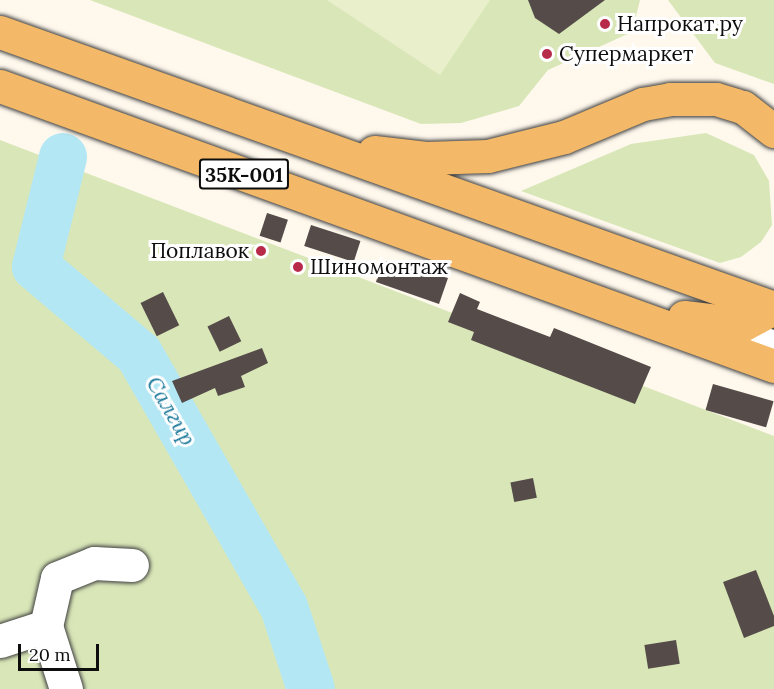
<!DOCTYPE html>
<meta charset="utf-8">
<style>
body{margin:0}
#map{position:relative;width:774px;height:689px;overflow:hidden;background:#fef8ed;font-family:Lora,serif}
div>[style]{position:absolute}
.green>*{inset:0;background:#d9e7b8}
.pitch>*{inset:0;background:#e9efca}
.river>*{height:48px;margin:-24px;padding:0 24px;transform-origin:24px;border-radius:24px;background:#b4e7f4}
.building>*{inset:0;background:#554c4a;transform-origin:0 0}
.roads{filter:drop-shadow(0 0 2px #404040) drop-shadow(0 0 2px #404040)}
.minor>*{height:33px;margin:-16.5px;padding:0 16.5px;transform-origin:16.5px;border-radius:16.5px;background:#fff}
.major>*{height:33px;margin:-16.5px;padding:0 16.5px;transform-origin:16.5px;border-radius:16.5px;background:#f4b968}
.dots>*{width:16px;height:16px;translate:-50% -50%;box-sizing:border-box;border:3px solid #fff;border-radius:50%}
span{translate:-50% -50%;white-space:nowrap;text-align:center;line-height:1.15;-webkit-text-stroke:6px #fff;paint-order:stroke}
.shield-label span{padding:2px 4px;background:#fff;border:2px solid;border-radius:4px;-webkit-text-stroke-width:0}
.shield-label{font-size:20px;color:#0d0d0d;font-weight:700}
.poi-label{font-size:21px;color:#0d0d0d}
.left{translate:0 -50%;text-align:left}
.right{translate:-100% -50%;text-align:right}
.water-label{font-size:22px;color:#1b799a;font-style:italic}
.scale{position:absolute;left:18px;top:644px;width:81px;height:27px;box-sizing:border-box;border:3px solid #0d0d0d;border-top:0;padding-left:8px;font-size:18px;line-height:21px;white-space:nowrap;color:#0d0d0d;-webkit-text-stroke:4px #fff;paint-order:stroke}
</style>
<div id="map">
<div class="green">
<div style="clip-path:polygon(90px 0,640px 0,632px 32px,548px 70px,519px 106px,461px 123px,421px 124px)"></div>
<div style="clip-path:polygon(668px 0,774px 0,774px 84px,715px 63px)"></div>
<div style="clip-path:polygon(706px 133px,754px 155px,769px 181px,772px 225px,761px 242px,741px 257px,720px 263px,521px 191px,631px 144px)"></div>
<div style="clip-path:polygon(0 140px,774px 436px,774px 689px,0 689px)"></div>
</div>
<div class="pitch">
<div style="clip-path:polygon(327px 0,490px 0,440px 75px)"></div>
</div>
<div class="river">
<div style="left:63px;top:157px;width:113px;rotate:103.8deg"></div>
<div style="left:36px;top:267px;width:135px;rotate:40.2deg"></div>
<div style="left:139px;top:354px;width:292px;rotate:60.2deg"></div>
<div style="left:284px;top:607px;width:86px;rotate:71.8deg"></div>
</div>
<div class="building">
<div style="clip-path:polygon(528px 0,605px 0,559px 34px,535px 18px)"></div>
<div style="left:267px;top:213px;width:22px;height:24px;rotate:18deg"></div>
<div style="left:311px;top:225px;width:52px;height:22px;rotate:18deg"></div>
<div style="clip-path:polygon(382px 260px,448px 278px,439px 304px,376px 282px)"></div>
<div style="left:163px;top:292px;width:37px;height:25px;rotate:64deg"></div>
<div style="clip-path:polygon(460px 293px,480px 302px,477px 309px,550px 337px,554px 328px,651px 367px,635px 404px,471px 340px,474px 332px,448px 322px)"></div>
<div style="left:229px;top:316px;width:28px;height:24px;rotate:64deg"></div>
<div style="clip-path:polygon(262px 348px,268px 363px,241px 376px,245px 387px,218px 396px,215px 388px,182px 403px,172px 381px)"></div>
<div style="left:713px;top:384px;width:63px;height:27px;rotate:16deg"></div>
<div style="left:533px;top:478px;width:20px;height:23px;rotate:79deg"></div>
<div style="clip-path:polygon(756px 570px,774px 616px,774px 626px,744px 638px,723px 582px)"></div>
<div style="left:676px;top:640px;width:24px;height:32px;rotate:81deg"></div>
</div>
<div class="roads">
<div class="minor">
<div style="left:713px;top:326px;width:65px;rotate:19deg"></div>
<div style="left:0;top:641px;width:48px;rotate:-18.1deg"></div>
<div style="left:66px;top:689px;width:66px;rotate:-107.6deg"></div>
<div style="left:46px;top:626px;width:49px;rotate:-77.1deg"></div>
<div style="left:57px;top:578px;width:40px;rotate:-22deg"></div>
<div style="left:94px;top:563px;width:38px;rotate:3deg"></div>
</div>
<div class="major">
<div style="left:0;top:32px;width:822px;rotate:19.63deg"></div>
<div style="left:0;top:86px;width:823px;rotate:19.89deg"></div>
<div style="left:374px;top:152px;width:52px;rotate:6.6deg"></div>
<div style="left:426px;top:158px;width:62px;rotate:-1.8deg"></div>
<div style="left:488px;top:156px;width:78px;rotate:-14deg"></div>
<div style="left:564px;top:137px;width:86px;rotate:-22.7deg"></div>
<div style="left:643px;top:104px;width:27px;rotate:-10deg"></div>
<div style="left:670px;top:99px;width:46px"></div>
<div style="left:716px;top:99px;width:28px;rotate:17deg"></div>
<div style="left:743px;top:107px;width:39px;rotate:38deg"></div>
<div style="left:684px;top:317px;width:60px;rotate:6.7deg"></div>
<div style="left:744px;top:324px;width:34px;rotate:-28deg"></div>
</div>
</div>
<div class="dots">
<div style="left:605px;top:24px;background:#b82a4a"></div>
<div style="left:547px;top:54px;background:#b82a4a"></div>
<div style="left:261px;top:251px;background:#b82a4a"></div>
<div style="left:298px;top:267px;background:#b82a4a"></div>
</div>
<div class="shield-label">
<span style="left:244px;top:174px">35К-001</span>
</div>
<div class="poi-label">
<span class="left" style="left:617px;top:24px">Напрокат.ру</span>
<span class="left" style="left:559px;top:54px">Супермаркет</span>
<span class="right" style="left:249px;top:251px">Поплавок</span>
<span class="left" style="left:310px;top:267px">Шиномонтаж</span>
</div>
<div class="water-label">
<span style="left:171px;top:411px;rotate:60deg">Салгир</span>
</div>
<div class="scale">20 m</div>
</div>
